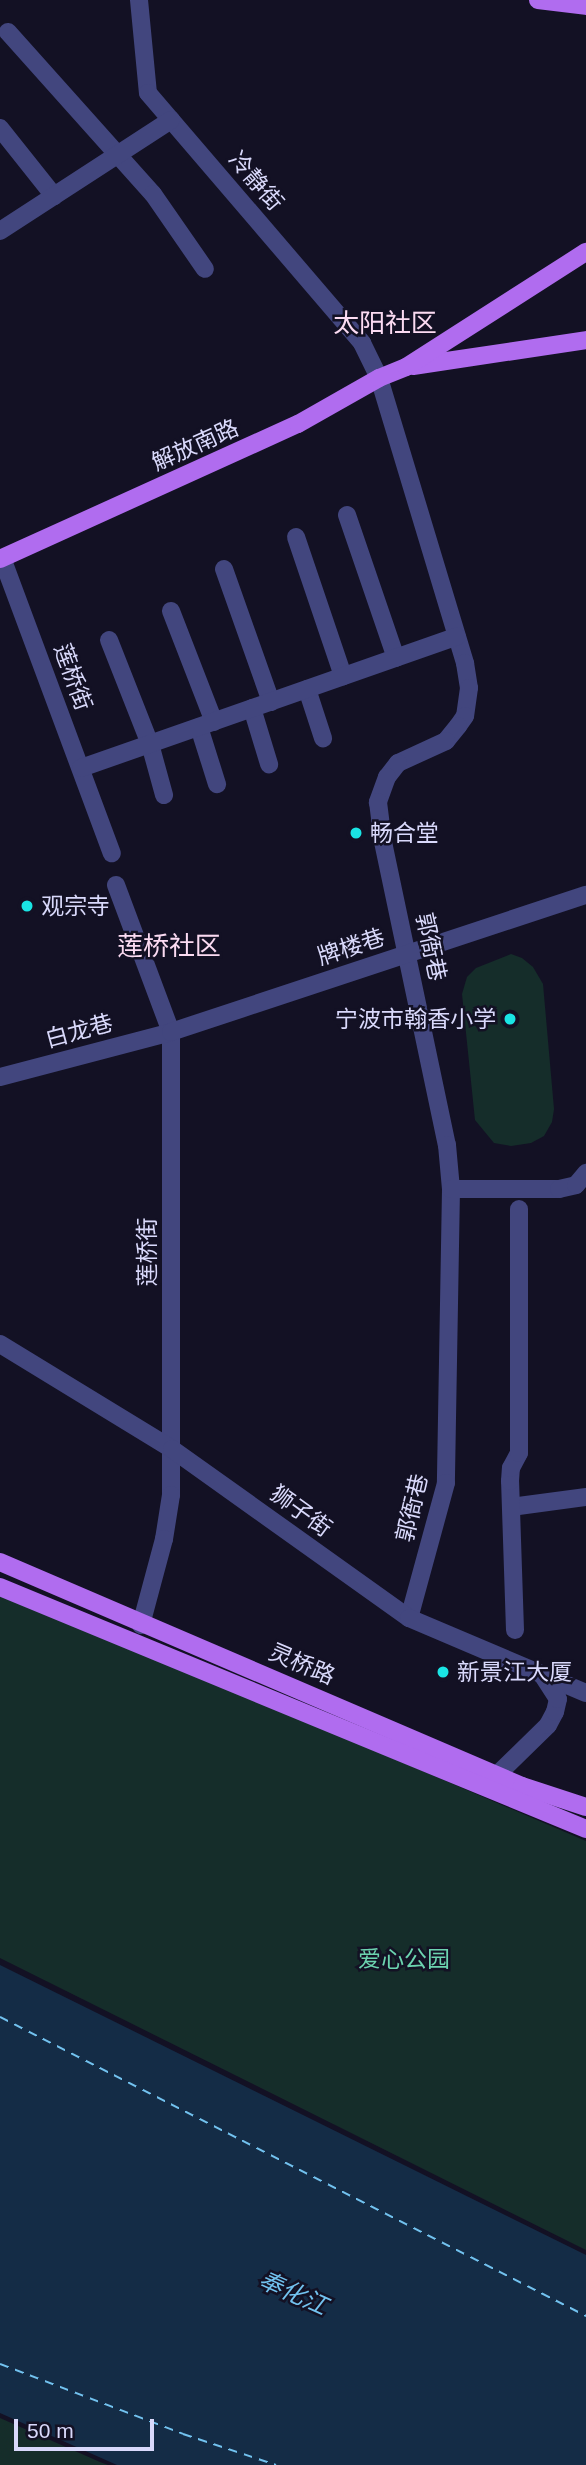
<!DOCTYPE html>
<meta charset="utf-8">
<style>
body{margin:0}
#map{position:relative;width:586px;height:2465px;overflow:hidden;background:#131124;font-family:Arial,"Noto Sans SC",sans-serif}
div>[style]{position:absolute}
.green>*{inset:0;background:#152d2a}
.water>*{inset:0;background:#142c46}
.ferry>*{height:2px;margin-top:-1px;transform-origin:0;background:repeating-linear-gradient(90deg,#72c2ef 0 9px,transparent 0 16px)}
.minor>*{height:18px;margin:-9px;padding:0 9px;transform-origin:9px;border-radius:9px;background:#42467e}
.major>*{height:18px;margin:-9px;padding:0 9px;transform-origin:9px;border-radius:9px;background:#b06cef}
.dots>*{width:19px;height:19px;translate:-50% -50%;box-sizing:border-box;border:4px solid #131124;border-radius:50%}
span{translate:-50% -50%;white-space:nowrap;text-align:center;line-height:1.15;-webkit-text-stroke:5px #131124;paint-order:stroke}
.street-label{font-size:23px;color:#d9d9fb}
.poi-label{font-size:23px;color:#d9d9fb}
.left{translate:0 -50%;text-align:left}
.right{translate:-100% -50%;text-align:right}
.park-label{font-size:23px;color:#6cd3af}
.water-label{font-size:24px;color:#72c2ef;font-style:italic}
.quarter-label{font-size:26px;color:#fbdbf2}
.scale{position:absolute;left:14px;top:2419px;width:140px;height:32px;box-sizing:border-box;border:4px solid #d9d9fb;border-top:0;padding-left:9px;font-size:21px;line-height:24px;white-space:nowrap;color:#d9d9fb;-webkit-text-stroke:5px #131124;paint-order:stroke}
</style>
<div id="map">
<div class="green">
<div style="clip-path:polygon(511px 954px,522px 958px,533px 967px,543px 984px,554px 1109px,552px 1122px,544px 1136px,531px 1143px,511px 1146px,494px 1143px,475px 1120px,462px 994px,467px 977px,476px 968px)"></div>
<div style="clip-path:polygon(0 1590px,586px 1841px,586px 2250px,0 1958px)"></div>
<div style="clip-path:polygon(0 2418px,100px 2462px,108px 2465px,0 2465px)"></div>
</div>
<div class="water">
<div style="clip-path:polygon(0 1965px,586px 2255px,586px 2465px,117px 2465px,0 2413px)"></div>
</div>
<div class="ferry">
<div style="left:0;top:2017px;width:658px;rotate:27.03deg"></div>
<div style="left:0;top:2364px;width:196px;rotate:20.9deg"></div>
<div style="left:183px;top:2434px;width:98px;rotate:18.4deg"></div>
</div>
<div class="minor">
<div style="left:139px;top:0;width:93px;rotate:84.5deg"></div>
<div style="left:148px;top:93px;width:329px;rotate:49.4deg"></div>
<div style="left:362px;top:343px;width:39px;rotate:64deg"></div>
<div style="left:379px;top:378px;width:298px;rotate:73.2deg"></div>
<div style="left:465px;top:663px;width:25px;rotate:81deg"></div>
<div style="left:469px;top:688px;width:28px;rotate:98deg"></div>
<div style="left:465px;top:716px;width:12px;rotate:125deg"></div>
<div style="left:458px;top:726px;width:19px;rotate:129deg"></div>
<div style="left:446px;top:741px;width:53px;rotate:155.4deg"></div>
<div style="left:398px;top:763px;width:18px;rotate:128deg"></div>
<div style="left:387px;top:777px;width:27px;rotate:110deg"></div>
<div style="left:378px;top:802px;width:40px;rotate:82.9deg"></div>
<div style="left:383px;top:842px;width:310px;rotate:78.1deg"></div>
<div style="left:447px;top:1145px;width:44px;rotate:84.8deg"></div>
<div style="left:451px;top:1189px;width:294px;rotate:91deg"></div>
<div style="left:446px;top:1483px;width:140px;rotate:105.3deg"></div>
<div style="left:8px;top:32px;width:217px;rotate:48.2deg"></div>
<div style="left:153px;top:194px;width:91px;rotate:55.3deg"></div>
<div style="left:0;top:128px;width:87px;rotate:51.5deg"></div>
<div style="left:0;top:231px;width:204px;rotate:-33deg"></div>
<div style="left:347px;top:515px;width:151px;rotate:71.1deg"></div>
<div style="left:296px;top:537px;width:147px;rotate:71.3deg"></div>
<div style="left:2px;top:558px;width:315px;rotate:69.6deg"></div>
<div style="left:224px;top:569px;width:141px;rotate:70.5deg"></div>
<div style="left:171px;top:611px;width:119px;rotate:68.8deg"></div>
<div style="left:109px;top:640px;width:112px;rotate:68.5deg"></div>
<div style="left:150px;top:744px;width:53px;rotate:74.6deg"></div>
<div style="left:307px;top:689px;width:52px;rotate:71.9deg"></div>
<div style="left:252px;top:708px;width:59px;rotate:73.1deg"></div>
<div style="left:199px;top:727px;width:60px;rotate:72.5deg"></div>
<div style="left:81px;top:768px;width:398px;rotate:-19.3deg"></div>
<div style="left:116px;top:885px;width:157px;rotate:69.5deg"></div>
<div style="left:171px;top:1032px;width:463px;rotate:90deg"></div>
<div style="left:171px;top:1495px;width:45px;rotate:99deg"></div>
<div style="left:164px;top:1539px;width:89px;rotate:105deg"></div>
<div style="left:0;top:1077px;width:177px;rotate:-14.7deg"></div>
<div style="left:171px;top:1032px;width:437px;rotate:-18.3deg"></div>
<div style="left:451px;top:1189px;width:108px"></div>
<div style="left:559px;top:1189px;width:17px;rotate:-13deg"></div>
<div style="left:576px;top:1185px;width:16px;rotate:-50deg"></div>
<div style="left:0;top:1344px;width:202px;rotate:31.4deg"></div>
<div style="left:172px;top:1449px;width:291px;rotate:35.5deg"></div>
<div style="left:409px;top:1618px;width:192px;rotate:23deg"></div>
<div style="left:511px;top:1507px;width:76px;rotate:-7.6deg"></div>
<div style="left:515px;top:1630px;width:149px;rotate:-91.9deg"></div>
<div style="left:510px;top:1481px;width:13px;rotate:-86deg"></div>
<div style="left:511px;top:1468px;width:17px;rotate:-62deg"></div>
<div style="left:519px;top:1453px;width:244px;rotate:-90deg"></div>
<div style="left:497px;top:1775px;width:71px;rotate:-44.4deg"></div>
<div style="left:548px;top:1725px;width:15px;rotate:-62deg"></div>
<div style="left:555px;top:1712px;width:13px;rotate:-77deg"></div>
<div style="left:558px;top:1699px;width:30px;rotate:-123deg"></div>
</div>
<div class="major">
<div style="left:538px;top:0;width:48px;rotate:7.1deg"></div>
<div style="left:413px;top:366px;width:175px;rotate:-8.5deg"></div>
<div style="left:0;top:559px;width:327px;rotate:-24.4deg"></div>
<div style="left:298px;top:424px;width:93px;rotate:-29.6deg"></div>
<div style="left:379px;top:378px;width:29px;rotate:-22deg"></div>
<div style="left:406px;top:367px;width:214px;rotate:-32.6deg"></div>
<div style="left:0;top:1562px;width:568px;rotate:23.23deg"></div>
<div style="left:522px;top:1786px;width:67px;rotate:18.2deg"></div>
<div style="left:0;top:1587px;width:634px;rotate:22.44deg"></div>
</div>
<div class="dots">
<div style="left:356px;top:833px;background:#1ae5e5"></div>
<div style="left:27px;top:906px;background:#1ae5e5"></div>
<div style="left:510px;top:1019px;background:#1ae5e5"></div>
<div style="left:443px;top:1672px;background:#1ae5e5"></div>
</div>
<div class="street-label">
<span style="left:256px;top:181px;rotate:49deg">冷静街</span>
<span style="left:195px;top:445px;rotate:-24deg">解放南路</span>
<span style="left:73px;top:677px;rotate:70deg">莲桥街</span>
<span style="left:351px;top:947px;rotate:-18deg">牌楼巷</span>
<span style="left:431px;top:947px;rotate:78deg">郭衙巷</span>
<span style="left:79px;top:1031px;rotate:-15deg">白龙巷</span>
<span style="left:147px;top:1252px;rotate:-90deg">莲桥街</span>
<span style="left:412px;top:1508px;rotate:-77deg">郭衙巷</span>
<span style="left:301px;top:1511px;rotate:36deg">狮子街</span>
<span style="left:302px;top:1664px;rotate:23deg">灵桥路</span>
</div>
<div class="poi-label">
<span class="left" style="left:370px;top:833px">畅合堂</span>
<span class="left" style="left:41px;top:906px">观宗寺</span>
<span class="right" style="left:496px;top:1019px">宁波市翰香小学</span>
<span class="left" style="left:457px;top:1672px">新景江大厦</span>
</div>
<div class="park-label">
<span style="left:404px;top:1959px">爱心公园</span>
</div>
<div class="water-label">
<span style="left:293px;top:2293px;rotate:24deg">奉化江</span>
</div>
<div class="quarter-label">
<span style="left:385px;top:324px">太阳社区</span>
<span style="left:169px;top:947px">莲桥社区</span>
</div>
<div class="scale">50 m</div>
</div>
